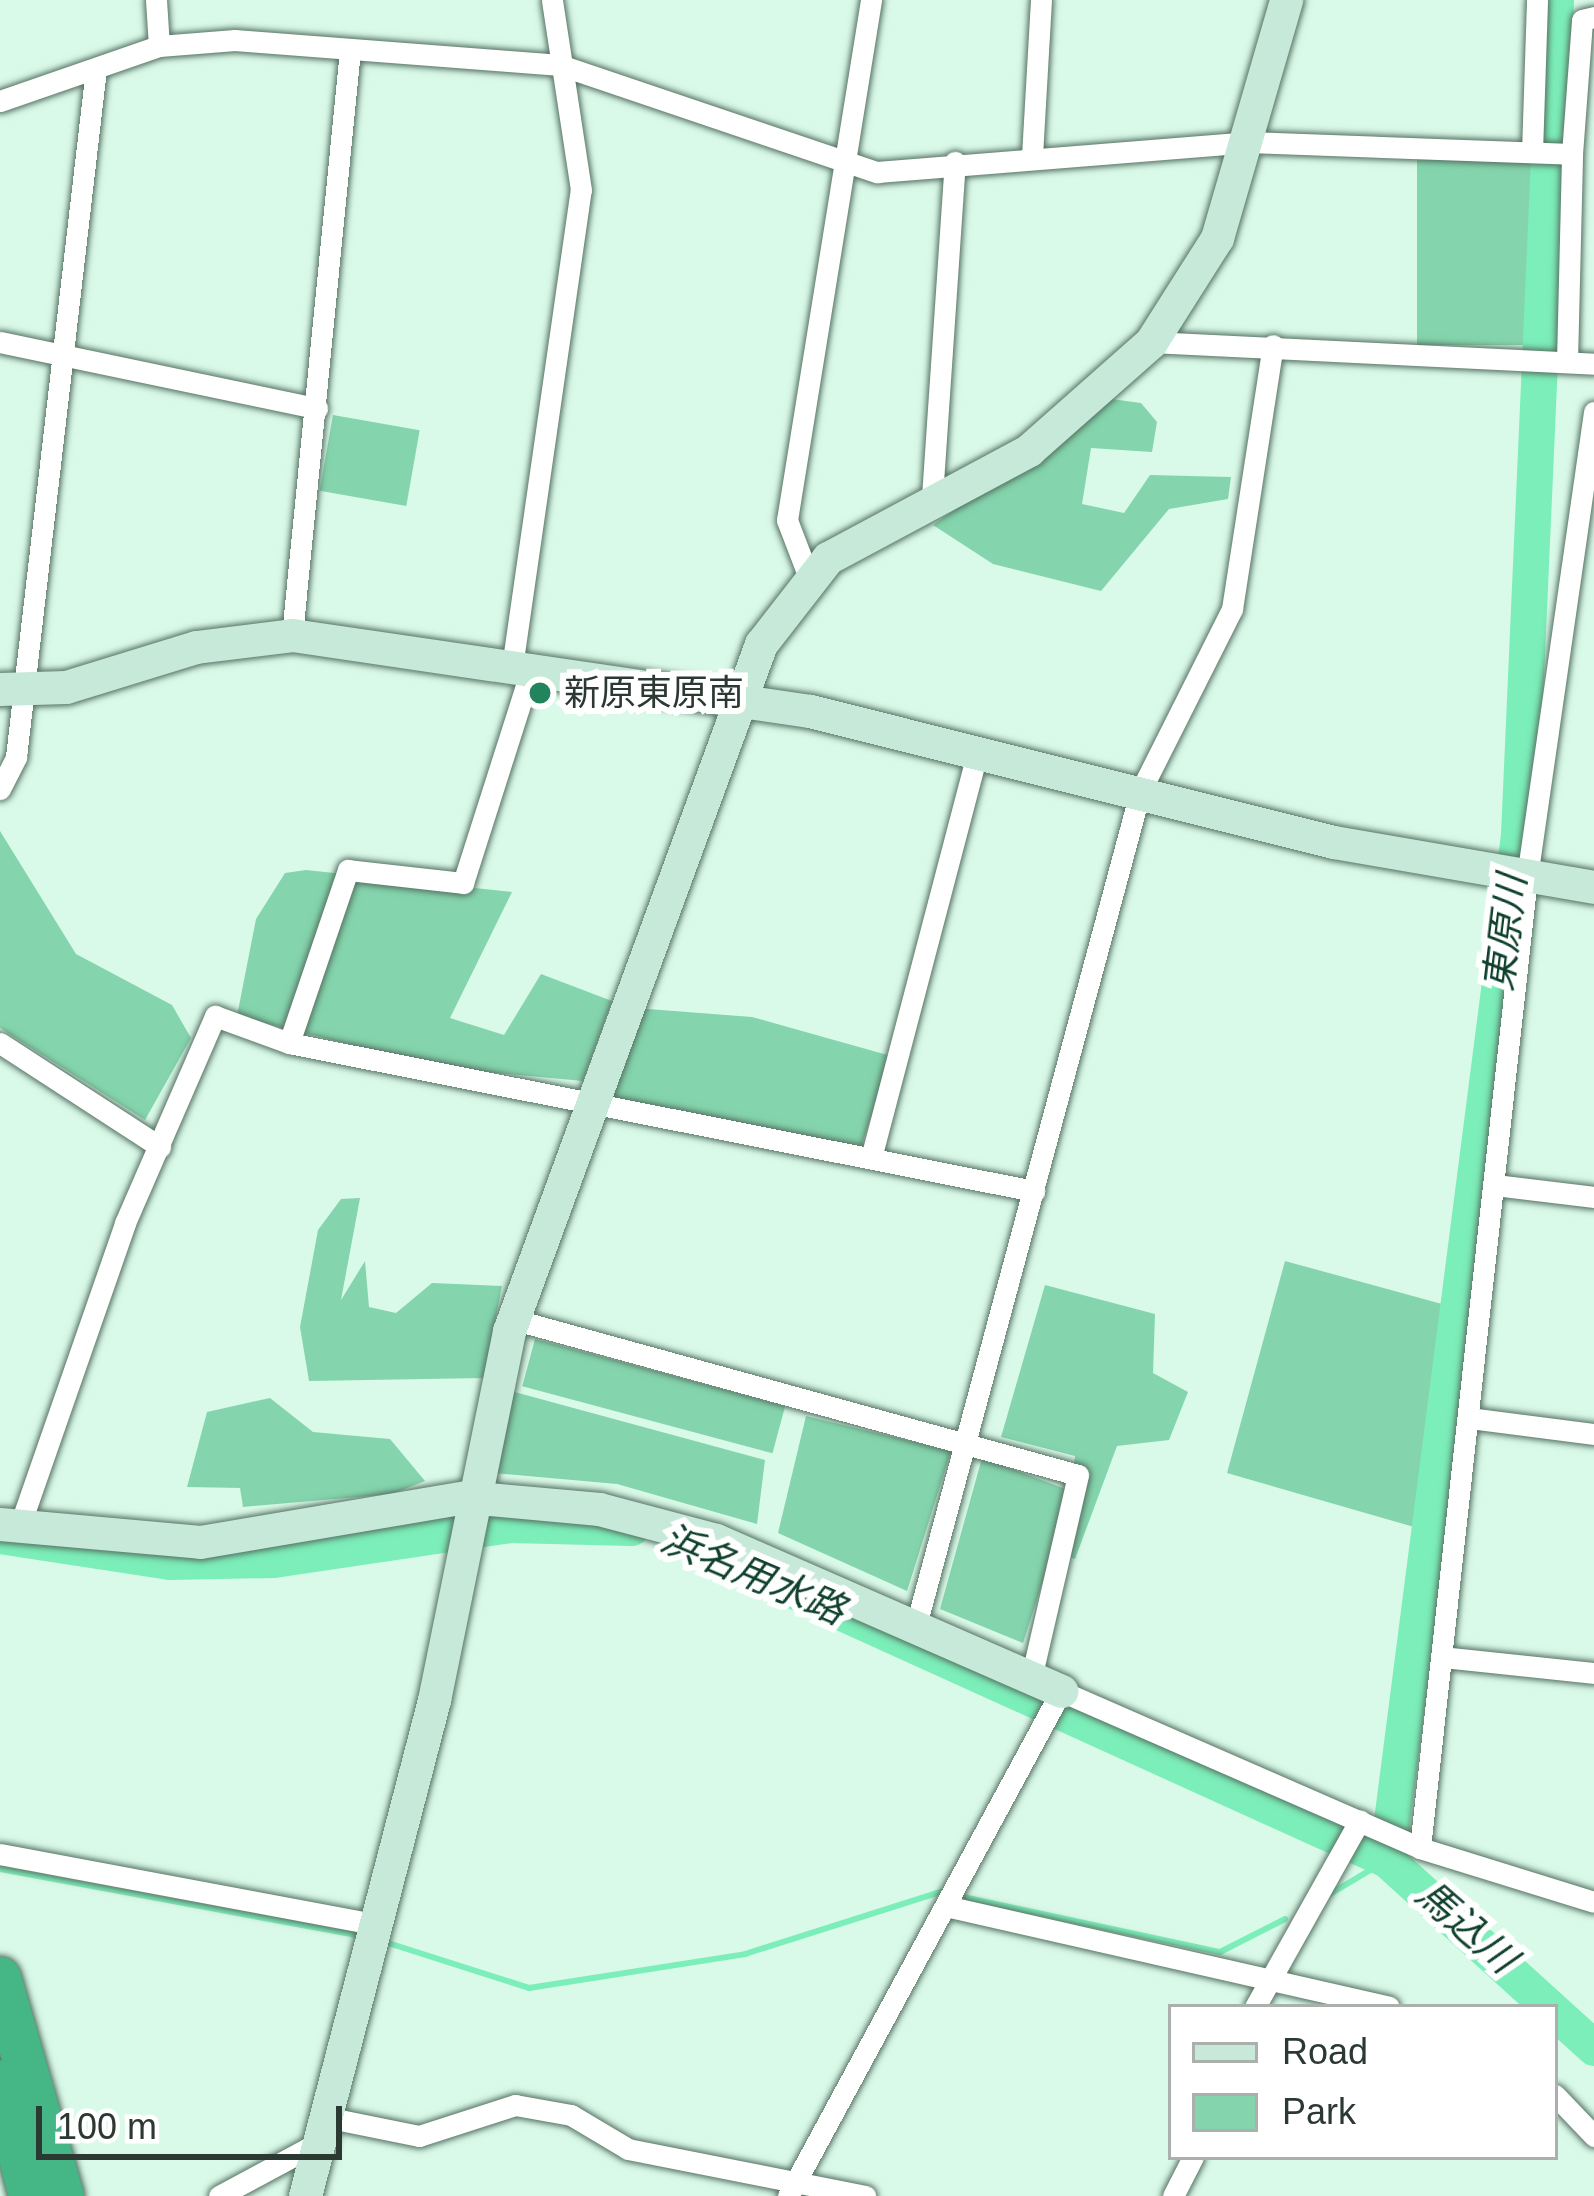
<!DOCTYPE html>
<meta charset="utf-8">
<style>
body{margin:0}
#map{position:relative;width:1594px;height:2196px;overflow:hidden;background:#dafae9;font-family:Helvetica,"Noto Sans JP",sans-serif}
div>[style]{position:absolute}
.green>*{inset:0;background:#84d5ad;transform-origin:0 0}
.stream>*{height:6px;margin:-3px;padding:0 3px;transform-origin:3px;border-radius:3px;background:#7ceeb9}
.river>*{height:36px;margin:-18px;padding:0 18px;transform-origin:18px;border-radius:18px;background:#7ceeb9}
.roads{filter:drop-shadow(0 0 3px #567263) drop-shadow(0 0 3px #567263)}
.street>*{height:21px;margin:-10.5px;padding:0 10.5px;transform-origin:10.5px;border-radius:10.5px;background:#fff}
.secondary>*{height:33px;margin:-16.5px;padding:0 16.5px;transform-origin:16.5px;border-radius:16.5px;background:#c7e9da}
.highway>*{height:42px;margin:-21px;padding:0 21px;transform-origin:21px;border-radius:21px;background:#45b685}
.dots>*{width:33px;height:33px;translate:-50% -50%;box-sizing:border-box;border:6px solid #fff;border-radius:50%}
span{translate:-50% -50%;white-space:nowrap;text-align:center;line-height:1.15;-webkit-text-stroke:12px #fff;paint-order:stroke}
.poi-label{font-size:36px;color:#2c3932}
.left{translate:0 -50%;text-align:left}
.water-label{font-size:39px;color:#0e402c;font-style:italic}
.legend{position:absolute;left:1168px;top:2004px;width:390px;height:156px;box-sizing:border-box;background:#fff;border:3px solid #abb0ad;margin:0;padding:15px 21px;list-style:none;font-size:36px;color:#2c3932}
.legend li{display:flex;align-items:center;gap:24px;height:60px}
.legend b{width:60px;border:3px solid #abb0ad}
.scale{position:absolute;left:36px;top:2106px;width:306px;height:54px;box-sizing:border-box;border:6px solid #2c3932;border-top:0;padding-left:15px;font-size:36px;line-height:42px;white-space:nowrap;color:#2c3932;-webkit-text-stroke:9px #fff;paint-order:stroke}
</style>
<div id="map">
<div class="green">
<div style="left:1417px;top:151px;width:115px;height:194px"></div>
<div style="clip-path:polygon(1111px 399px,1141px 403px,1157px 422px,1152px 452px,1091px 448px,1082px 504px,1124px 513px,1150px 475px,1231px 477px,1228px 499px,1169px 509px,1101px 591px,993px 564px,933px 525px)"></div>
<div style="left:333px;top:415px;width:88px;height:77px;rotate:10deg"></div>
<div style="clip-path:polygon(0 831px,76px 954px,172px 1005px,191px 1038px,145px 1120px,0 1028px)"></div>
<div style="clip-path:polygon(306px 870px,512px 892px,450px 1018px,504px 1035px,541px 974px,612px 1001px,583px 1081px,443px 1068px,237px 1016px,256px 919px,285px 873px)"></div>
<div style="clip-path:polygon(635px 1008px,752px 1017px,891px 1056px,861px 1147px,603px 1095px)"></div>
<div style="clip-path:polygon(360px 1198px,341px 1300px,365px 1261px,369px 1307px,396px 1313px,432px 1283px,502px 1286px,484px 1378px,309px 1381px,300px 1327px,318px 1230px,341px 1199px)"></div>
<div style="clip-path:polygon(1285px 1261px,1442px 1304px,1414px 1527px,1227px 1473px)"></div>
<div style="clip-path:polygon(1045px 1285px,1155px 1314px,1153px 1373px,1188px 1392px,1169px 1440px,1117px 1446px,1075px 1559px,1064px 1556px,1068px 1503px,1023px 1643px,940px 1609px,982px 1458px,1071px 1491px,1075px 1456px,1001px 1437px)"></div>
<div style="left:535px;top:1339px;width:259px;height:49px;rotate:15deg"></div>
<div style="clip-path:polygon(511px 1391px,765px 1460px,757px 1524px,617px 1484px,494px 1473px)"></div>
<div style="clip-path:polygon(270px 1398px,313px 1432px,390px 1439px,425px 1481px,392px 1494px,243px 1507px,240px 1488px,187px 1487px,207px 1412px)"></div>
<div style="clip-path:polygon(806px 1416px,951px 1451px,907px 1591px,778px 1533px)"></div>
</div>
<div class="stream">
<div style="left:0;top:1869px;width:363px;rotate:10.5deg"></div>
<div style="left:963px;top:1897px;width:263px;rotate:12.1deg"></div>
<div style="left:1220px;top:1952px;width:73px;rotate:-26.9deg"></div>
<div style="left:1325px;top:1897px;width:72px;rotate:-30.8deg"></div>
<div style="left:385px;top:1942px;width:151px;rotate:17.7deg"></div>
<div style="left:529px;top:1988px;width:219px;rotate:-8.9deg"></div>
<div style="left:745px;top:1954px;width:206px;rotate:-17.6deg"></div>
</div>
<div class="river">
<div style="left:0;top:1536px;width:172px;rotate:8.7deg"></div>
<div style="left:170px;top:1562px;width:104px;rotate:-1.1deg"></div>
<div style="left:274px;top:1560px;width:240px;rotate:-8.4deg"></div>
<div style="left:511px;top:1525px;width:121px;rotate:1.4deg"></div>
<div style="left:767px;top:1579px;width:681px;rotate:24.38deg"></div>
<div style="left:1387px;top:1860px;width:280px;rotate:42.2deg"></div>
<div style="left:1387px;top:1860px;width:1033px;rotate:-82.66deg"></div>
<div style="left:1519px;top:835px;width:836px;rotate:-87.46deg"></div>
</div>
<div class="roads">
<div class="street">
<div style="left:156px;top:0;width:46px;rotate:86.3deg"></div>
<div style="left:0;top:101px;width:168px;rotate:-19.1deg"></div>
<div style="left:159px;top:46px;width:76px;rotate:-4.5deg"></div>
<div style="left:235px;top:40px;width:326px;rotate:4.4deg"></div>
<div style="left:560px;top:65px;width:335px;rotate:18.7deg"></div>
<div style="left:877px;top:172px;width:372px;rotate:-4.6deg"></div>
<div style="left:1248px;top:142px;width:324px;rotate:2.1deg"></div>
<div style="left:1532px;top:152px;width:152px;rotate:-88.1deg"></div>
<div style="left:1032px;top:156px;width:156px;rotate:-86.7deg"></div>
<div style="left:0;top:342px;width:324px;rotate:11.8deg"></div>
<div style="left:1151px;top:342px;width:444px;rotate:2.8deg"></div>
<div style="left:1567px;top:362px;width:208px;rotate:-88.6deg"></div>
<div style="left:1572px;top:154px;width:134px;rotate:-85.7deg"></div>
<div style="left:1582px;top:20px;width:12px;rotate:-14deg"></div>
<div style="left:932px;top:497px;width:336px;rotate:-86.1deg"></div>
<div style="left:808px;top:575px;width:59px;rotate:-110.9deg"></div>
<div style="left:787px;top:520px;width:527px;rotate:-80.82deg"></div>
<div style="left:292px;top:635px;width:588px;rotate:-84.34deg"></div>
<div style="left:512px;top:667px;width:482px;rotate:-81.8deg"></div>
<div style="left:581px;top:190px;width:192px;rotate:-98.7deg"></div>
<div style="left:0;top:789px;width:36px;rotate:-63deg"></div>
<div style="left:16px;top:757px;width:693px;rotate:-83.37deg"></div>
<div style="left:0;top:1043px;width:191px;rotate:33deg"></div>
<div style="left:289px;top:1043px;width:183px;rotate:-71.2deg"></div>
<div style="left:348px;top:870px;width:116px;rotate:6.4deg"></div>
<div style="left:463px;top:883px;width:224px;rotate:-72.3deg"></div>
<div style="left:871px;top:1158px;width:423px;rotate:-75.3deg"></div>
<div style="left:1495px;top:1185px;width:100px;rotate:6.9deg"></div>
<div style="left:512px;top:1319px;width:587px;rotate:15.41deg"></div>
<div style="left:1078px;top:1475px;width:208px;rotate:103deg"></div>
<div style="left:1469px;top:1418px;width:126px;rotate:7.3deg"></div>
<div style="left:19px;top:1528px;width:323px;rotate:-70.8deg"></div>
<div style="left:125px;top:1223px;width:226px;rotate:-66.5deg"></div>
<div style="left:215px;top:1016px;width:79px;rotate:20deg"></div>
<div style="left:289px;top:1043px;width:760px;rotate:11.24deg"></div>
<div style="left:915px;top:1629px;width:867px;rotate:-74.95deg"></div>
<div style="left:1140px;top:792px;width:205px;rotate:-63.3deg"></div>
<div style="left:1232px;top:609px;width:267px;rotate:-81.2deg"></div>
<div style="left:1442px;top:1657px;width:153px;rotate:6deg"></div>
<div style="left:1420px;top:1848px;width:977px;rotate:-83.71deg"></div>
<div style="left:1527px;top:877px;width:470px;rotate:-81.8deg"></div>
<div style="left:0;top:1854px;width:380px;rotate:10.6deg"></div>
<div style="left:946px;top:1906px;width:454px;rotate:12.8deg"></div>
<div style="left:1255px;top:2007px;width:214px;rotate:-60.7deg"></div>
<div style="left:1555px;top:2095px;width:57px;rotate:46.4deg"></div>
<div style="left:325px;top:2117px;width:96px;rotate:11.4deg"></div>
<div style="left:419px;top:2136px;width:101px;rotate:-17.9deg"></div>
<div style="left:515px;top:2105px;width:57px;rotate:10.1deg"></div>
<div style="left:571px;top:2115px;width:66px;rotate:30.8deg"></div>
<div style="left:628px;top:2149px;width:242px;rotate:11.2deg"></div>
<div style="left:219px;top:2196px;width:112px;rotate:-28.2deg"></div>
<div style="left:788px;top:2196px;width:574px;rotate:-61.6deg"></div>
<div style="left:1061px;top:1691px;width:392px;rotate:23.6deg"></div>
<div style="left:1420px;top:1848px;width:182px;rotate:17.2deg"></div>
<div style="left:1173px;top:2196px;width:44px;rotate:-62.9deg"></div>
</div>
<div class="secondary">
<div style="left:0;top:689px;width:66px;rotate:-1.7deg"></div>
<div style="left:66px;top:687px;width:136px;rotate:-17.1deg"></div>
<div style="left:196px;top:647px;width:97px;rotate:-7.1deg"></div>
<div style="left:292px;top:635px;width:524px;rotate:8.35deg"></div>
<div style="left:810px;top:711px;width:540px;rotate:14.04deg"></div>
<div style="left:1334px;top:842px;width:264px;rotate:9.8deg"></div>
<div style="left:0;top:1524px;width:201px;rotate:5.1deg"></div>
<div style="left:200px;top:1542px;width:271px;rotate:-9.6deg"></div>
<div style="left:467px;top:1497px;width:133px;rotate:5.2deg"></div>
<div style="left:599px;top:1509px;width:121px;rotate:14.8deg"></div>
<div style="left:716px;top:1540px;width:377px;rotate:23.6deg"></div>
<div style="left:305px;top:2196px;width:513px;rotate:-75.42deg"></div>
<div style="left:434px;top:1700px;width:377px;rotate:-78.5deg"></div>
<div style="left:509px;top:1331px;width:732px;rotate:-69.86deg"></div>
<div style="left:761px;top:644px;width:109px;rotate:-52.1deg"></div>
<div style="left:828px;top:558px;width:228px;rotate:-28.2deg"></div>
<div style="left:1029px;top:450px;width:163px;rotate:-41.5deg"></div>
<div style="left:1151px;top:342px;width:123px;rotate:-57.6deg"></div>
<div style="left:1217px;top:238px;width:248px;rotate:-73.8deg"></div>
</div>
<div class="highway">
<div style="left:0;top:1978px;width:227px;rotate:73.9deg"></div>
<div style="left:0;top:2081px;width:119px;rotate:75.4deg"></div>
</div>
</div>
<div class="dots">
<div style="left:540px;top:693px;background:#22845d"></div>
</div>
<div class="poi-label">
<span class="left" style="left:564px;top:693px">新原東原南</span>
</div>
<div class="water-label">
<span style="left:1506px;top:933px;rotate:-83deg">東原川</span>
<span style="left:753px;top:1575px;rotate:23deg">浜名用水路</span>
<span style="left:1466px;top:1927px;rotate:41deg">馬込川</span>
</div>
<ul class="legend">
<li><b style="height:15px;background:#c7e9da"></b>Road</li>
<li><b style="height:33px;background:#84d5ad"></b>Park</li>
</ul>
<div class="scale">100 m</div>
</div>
